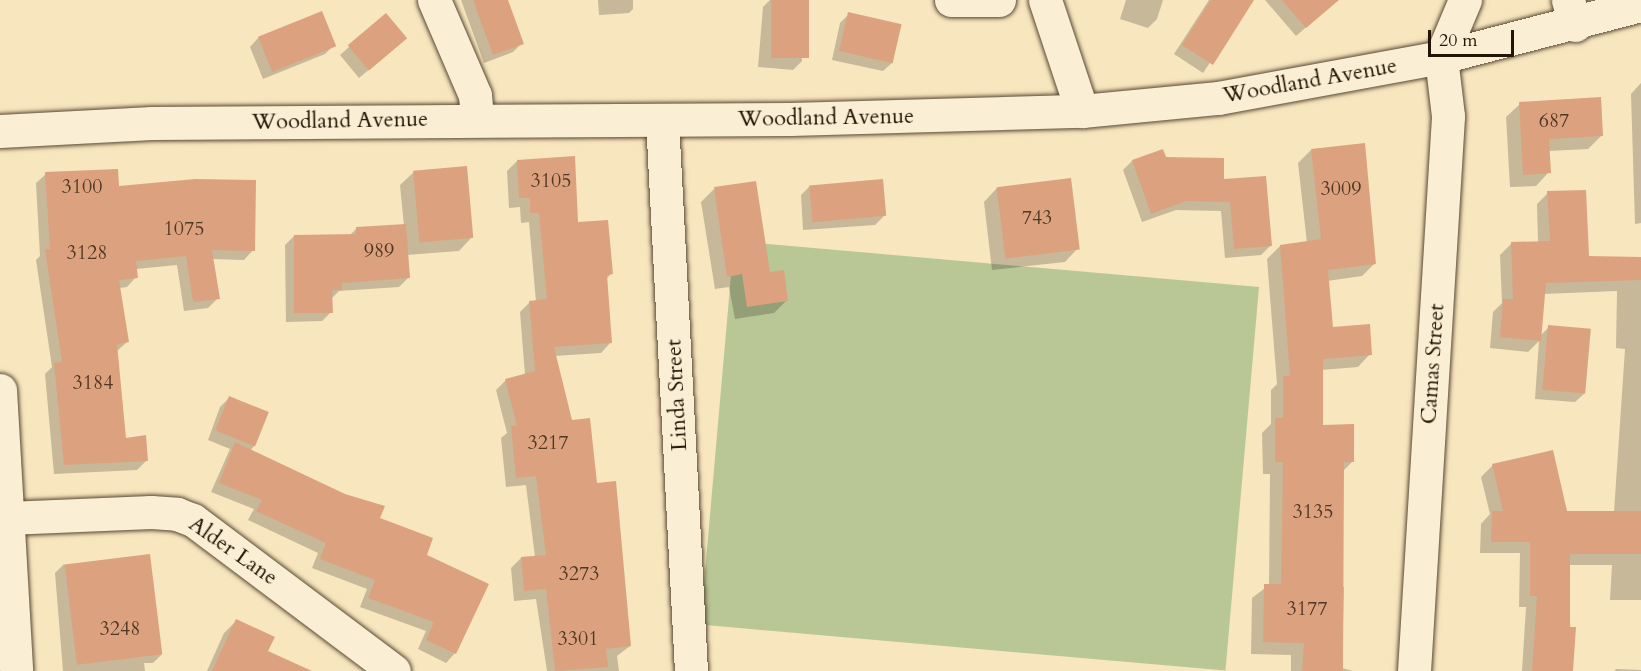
<!DOCTYPE html>
<style>
body{margin:0}
#map{position:relative;width:1641px;height:671px;overflow:hidden;background:#f8e6be;font-family:Cardo,serif}
div>[style]{position:absolute}
.green>*{inset:0;background:#b9c695;transform-origin:0 0}
.shadow>*{inset:0;background:#0003}
.building>*{inset:0;background:#dca280;transform-origin:0 0}
.roads{filter:drop-shadow(0 0 2px #584933) drop-shadow(0 0 2px #584933)}
.minor>*{height:33px;margin:-16.5px;padding:0 16.5px;transform-origin:16.5px;border-radius:16.5px;background:#faefd5}
.tertiary>*{height:33px;margin:-16.5px;padding:0 16.5px;transform-origin:16.5px;border-radius:16.5px;background:#faefd5}
span{translate:-50% -50%;white-space:nowrap;text-align:center;line-height:1.15;-webkit-text-stroke:6px #faefd5;paint-order:stroke}
.number-label{font-size:20px;color:#503824}
.number-label span{-webkit-text-stroke-width:0}
.street-label{font-size:22px;color:#221505}
.scale{position:absolute;left:1428px;top:30px;width:86px;height:27px;box-sizing:border-box;border:3px solid #221505;border-top:0;padding-left:8px;font-size:18px;line-height:21px;white-space:nowrap;color:#221505;-webkit-text-stroke:4px #faefd5;paint-order:stroke}
</style>
<div id="map">
<div class="green">
<div style="left:1259px;top:287px;width:385px;height:527px;rotate:95deg"></div>
</div>
<div class="shadow">
<div style="clip-path:polygon(461px 0,507px 0,522px 43px,513px 52px,484px 63px)"></div>
<div style="clip-path:polygon(598px 0,633px 0,633px 9px,629px 13px,599px 15px)"></div>
<div style="clip-path:polygon(770px 0,800px 0,802px 61px,793px 70px,758px 67px,763px 7px)"></div>
<div style="clip-path:polygon(1126px 0,1163px 0,1157px 19px,1148px 28px,1120px 19px)"></div>
<div style="clip-path:polygon(1209px 0,1252px 0,1203px 73px,1174px 54px)"></div>
<div style="clip-path:polygon(1265px 0,1338px 0,1296px 36px)"></div>
<div style="clip-path:polygon(849px 14px,893px 62px,883px 71px,832px 60px,840px 23px)"></div>
<div style="clip-path:polygon(385px 15px,396px 47px,359px 78px,340px 55px)"></div>
<div style="clip-path:polygon(259px 37px,334px 45px,325px 54px,263px 79px,250px 47px)"></div>
<div style="clip-path:polygon(1641px 83px,1641px 223px,1635px 224px,1631px 94px)"></div>
<div style="clip-path:polygon(1520px 104px,1601px 136px,1588px 149px,1548px 151px,1549px 172px,1536px 186px,1510px 187px,1506px 117px)"></div>
<div style="clip-path:polygon(1311px 150px,1375px 263px,1362px 276px,1327px 281px,1331px 329px,1370px 354px,1358px 367px,1321px 370px,1322px 426px,1353px 461px,1342px 472px,1340px 587px,1344px 587px,1342px 668px,1353px 671px,1291px 671px,1291px 655px,1251px 654px,1252px 598px,1269px 585px,1270px 474px,1263px 474px,1262px 433px,1271px 424px,1271px 390px,1277px 384px,1267px 259px,1280px 246px,1307px 243px,1298px 163px)"></div>
<div style="clip-path:polygon(1162px 151px,1165px 158px,1222px 181px,1271px 245px,1261px 255px,1225px 258px,1221px 211px,1176px 210px,1142px 222px,1123px 170px,1132px 161px)"></div>
<div style="clip-path:polygon(517px 161px,577px 224px,611px 274px,606px 279px,611px 342px,601px 353px,554px 356px,571px 421px,595px 485px,630px 646px,617px 656px,619px 671px,547px 671px,536px 599px,514px 601px,511px 568px,521px 558px,535px 557px,526px 485px,506px 487px,501px 438px,507px 433px,496px 390px,506px 380px,525px 375px,520px 312px,530px 302px,536px 302px,529px 222px,521px 223px,520px 207px,509px 208px,507px 171px)"></div>
<div style="clip-path:polygon(414px 172px,472px 237px,459px 251px,406px 255px,408px 278px,399px 287px,339px 291px,331px 299px,331px 312px,322px 321px,286px 322px,285px 245px,294px 236px,349px 236px,356px 229px,404px 226px,400px 185px)"></div>
<div style="clip-path:polygon(46px 174px,117px 188px,253px 250px,244px 260px,212px 259px,218px 298px,208px 308px,184px 311px,177px 265px,136px 269px,136px 277px,127px 287px,119px 288px,127px 342px,117px 351px,124px 439px,147px 460px,137px 470px,54px 474px,45px 374px,52px 367px,36px 260px,40px 256px,36px 183px)"></div>
<div style="clip-path:polygon(810px 186px,884px 216px,875px 225px,803px 230px,801px 195px)"></div>
<div style="clip-path:polygon(997px 188px,1078px 248px,1065px 262px,992px 270px,984px 202px)"></div>
<div style="clip-path:polygon(714px 189px,787px 300px,774px 313px,735px 319px,729px 287px,715px 289px,701px 202px)"></div>
<div style="clip-path:polygon(1548px 193px,1587px 258px,1641px 259px,1641px 600px,1610px 600px,1612px 565px,1569px 565px,1571px 671px,1522px 671px,1526px 607px,1519px 607px,1520px 553px,1480px 553px,1481px 524px,1490px 514px,1481px 477px,1493px 465px,1566px 512px,1614px 512px,1625px 349px,1616px 348px,1617px 291px,1543px 294px,1540px 336px,1549px 327px,1585px 393px,1575px 402px,1535px 399px,1539px 341px,1528px 352px,1490px 348px,1493px 312px,1502px 303px,1500px 255px,1512px 243px,1538px 242px,1537px 204px)"></div>
<div style="clip-path:polygon(229px 398px,254px 446px,250px 451px,378px 519px,425px 556px,455px 653px,446px 663px,418px 649px,426px 631px,360px 607px,367px 589px,312px 568px,318px 553px,248px 520px,254px 509px,211px 492px,230px 449px,208px 440px,220px 407px)"></div>
<div style="clip-path:polygon(64px 564px,162px 654px,153px 663px,144px 663px,145px 671px,63px 671px,55px 573px)"></div>
<div style="clip-path:polygon(236px 621px,266px 652px,308px 671px,207px 671px,224px 633px)"></div>
<div style="clip-path:polygon(1616px 669px,1641px 670px,1641px 671px,1614px 671px)"></div>
</div>
<div class="building">
<div style="clip-path:polygon(473px 0,508px 0,524px 44px,493px 55px)"></div>
<div style="left:771px;top:0;width:38px;height:58px"></div>
<div style="clip-path:polygon(1211px 0,1254px 0,1213px 65px,1182px 45px)"></div>
<div style="clip-path:polygon(1282px 0,1339px 0,1306px 28px)"></div>
<div style="left:322px;top:11px;width:38px;height:69px;rotate:68deg"></div>
<div style="left:848px;top:12px;width:55px;height:40px;rotate:13deg"></div>
<div style="left:386px;top:13px;width:33px;height:50px;rotate:50deg"></div>
<div style="clip-path:polygon(1601px 97px,1603px 136px,1549px 139px,1551px 173px,1523px 175px,1519px 102px)"></div>
<div style="clip-path:polygon(1365px 143px,1376px 264px,1328px 270px,1333px 327px,1370px 324px,1372px 355px,1323px 359px,1323px 425px,1354px 424px,1354px 462px,1344px 462px,1343px 671px,1302px 671px,1304px 643px,1263px 642px,1264px 584px,1281px 584px,1283px 462px,1275px 462px,1275px 418px,1283px 418px,1283px 376px,1290px 376px,1280px 245px,1321px 239px,1311px 149px)"></div>
<div style="clip-path:polygon(1163px 149px,1166px 157px,1224px 158px,1224px 179px,1266px 176px,1272px 246px,1234px 249px,1230px 202px,1186px 201px,1151px 214px,1132px 160px)"></div>
<div style="clip-path:polygon(575px 156px,578px 222px,608px 220px,613px 274px,607px 275px,612px 343px,554px 347px,572px 420px,590px 418px,597px 483px,616px 481px,631px 646px,606px 649px,608px 667px,555px 671px,546px 589px,524px 591px,521px 557px,546px 555px,536px 476px,516px 478px,511px 426px,517px 426px,505px 379px,535px 371px,529px 301px,547px 299px,539px 213px,530px 213px,530px 198px,519px 198px,517px 160px)"></div>
<div style="left:467px;top:166px;width:72px;height:54px;rotate:85deg"></div>
<div style="clip-path:polygon(118px 169px,119px 186px,195px 179px,256px 180px,255px 251px,212px 250px,220px 299px,193px 302px,186px 256px,136px 261px,138px 278px,119px 280px,129px 342px,117px 344px,126px 438px,146px 435px,148px 461px,64px 465px,54px 363px,62px 362px,45px 249px,50px 249px,45px 172px)"></div>
<div style="left:1071px;top:178px;width:72px;height:75px;rotate:83deg"></div>
<div style="left:883px;top:179px;width:37px;height:74px;rotate:85deg"></div>
<div style="clip-path:polygon(756px 181px,770px 272px,784px 270px,788px 301px,747px 307px,742px 274px,727px 277px,714px 187px)"></div>
<div style="clip-path:polygon(1586px 190px,1589px 256px,1641px 257px,1641px 280px,1546px 283px,1541px 341px,1500px 337px,1503px 299px,1513px 299px,1511px 242px,1550px 241px,1547px 191px)"></div>
<div style="clip-path:polygon(406px 224px,410px 278px,342px 283px,342px 290px,332px 290px,333px 313px,294px 313px,294px 235px,356px 234px,356px 227px)"></div>
<div style="left:1548px;top:325px;width:43px;height:65px;rotate:5deg"></div>
<div style="left:229px;top:396px;width:43px;height:37px;rotate:22deg"></div>
<div style="clip-path:polygon(235px 442px,345px 494px,385px 506px,380px 518px,433px 538px,427px 555px,489px 584px,456px 654px,426px 640px,434px 622px,368px 598px,375px 580px,320px 559px,326px 543px,256px 511px,262px 500px,219px 483px)"></div>
<div style="clip-path:polygon(1553px 450px,1567px 511px,1641px 511px,1641px 554px,1570px 554px,1570px 627px,1576px 627px,1573px 671px,1532px 671px,1537px 596px,1530px 596px,1530px 542px,1491px 542px,1492px 511px,1503px 511px,1492px 464px)"></div>
<div style="left:150px;top:554px;width:101px;height:86px;rotate:83deg"></div>
<div style="clip-path:polygon(236px 619px,275px 637px,268px 651px,312px 671px,212px 671px)"></div>
</div>
<div class="roads">
<div class="minor">
<div style="left:434px;top:0;width:103px;rotate:66.7deg"></div>
<div style="left:475px;top:95px;width:24px;rotate:85deg"></div>
<div style="left:951px;top:0;width:48px"></div>
<div style="left:1045px;top:0;width:117px;rotate:71.6deg"></div>
<div style="left:1568px;top:0;width:26px;rotate:74deg"></div>
<div style="left:662px;top:120px;width:552px;rotate:86.99deg"></div>
<div style="left:0;top:390px;width:281px;rotate:86.7deg"></div>
<div style="left:7px;top:518px;width:144px;rotate:-2.4deg"></div>
<div style="left:151px;top:512px;width:26px;rotate:4deg"></div>
<div style="left:177px;top:514px;width:17px;rotate:21deg"></div>
<div style="left:193px;top:520px;width:251px;rotate:36.9deg"></div>
<div style="left:1414px;top:671px;width:556px;rotate:-86.49deg"></div>
<div style="left:1448px;top:116px;width:59px;rotate:-96.8deg"></div>
<div style="left:1441px;top:57px;width:62px;rotate:-67.2deg"></div>
</div>
<div class="tertiary">
<div style="left:0;top:131px;width:152px;rotate:-3deg"></div>
<div style="left:152px;top:123px;width:638px;rotate:-0.36deg"></div>
<div style="left:790px;top:119px;width:292px;rotate:-1.6deg"></div>
<div style="left:1082px;top:111px;width:137px;rotate:-5.5deg"></div>
<div style="left:1218px;top:98px;width:227px;rotate:-10.4deg"></div>
<div style="left:1441px;top:57px;width:207px;rotate:-14.6deg"></div>
</div>
</div>
<div class="number-label">
<span style="left:1554px;top:120px">687</span>
<span style="left:551px;top:180px">3105</span>
<span style="left:82px;top:186px">3100</span>
<span style="left:1341px;top:188px">3009</span>
<span style="left:1037px;top:217px">743</span>
<span style="left:184px;top:228px">1075</span>
<span style="left:379px;top:250px">989</span>
<span style="left:87px;top:252px">3128</span>
<span style="left:93px;top:382px">3184</span>
<span style="left:548px;top:442px">3217</span>
<span style="left:1313px;top:511px">3135</span>
<span style="left:579px;top:573px">3273</span>
<span style="left:1307px;top:608px">3177</span>
<span style="left:120px;top:628px">3248</span>
<span style="left:578px;top:638px">3301</span>
</div>
<div class="street-label">
<span style="left:1310px;top:81px;rotate:-10deg">Woodland Avenue</span>
<span style="left:826px;top:118px;rotate:-1deg">Woodland Avenue</span>
<span style="left:340px;top:121px;rotate:-1deg">Woodland Avenue</span>
<span style="left:1433px;top:364px;rotate:-86deg">Camas Street</span>
<span style="left:677px;top:395px;rotate:-93deg">Linda Street</span>
<span style="left:233px;top:551px;rotate:35deg">Alder Lane</span>
</div>
<div class="scale">20 m</div>
</div>
